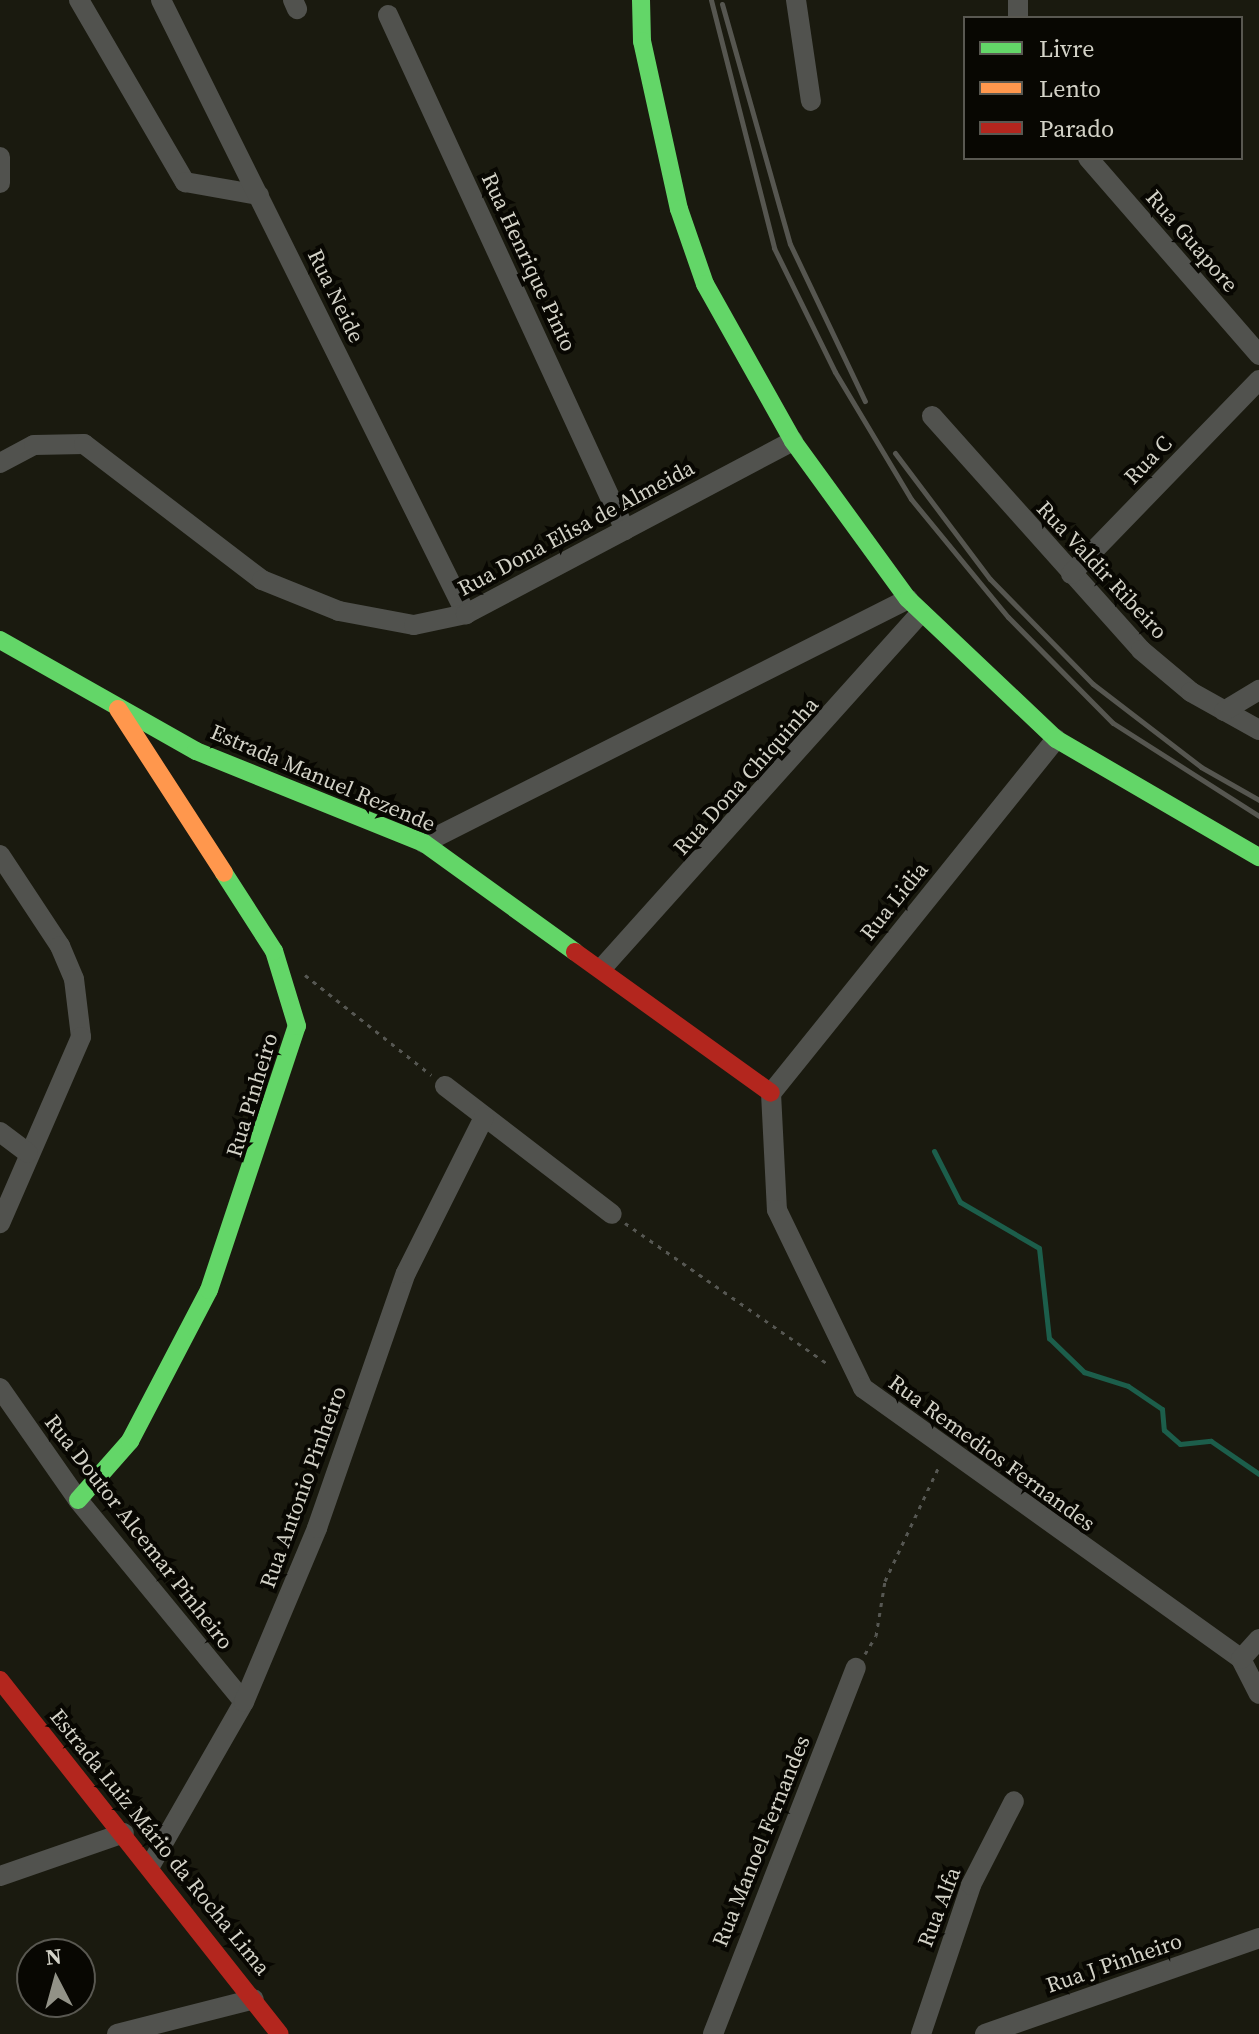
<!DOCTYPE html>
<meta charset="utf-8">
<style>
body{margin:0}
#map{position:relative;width:1259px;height:2034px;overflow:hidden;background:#1a1a0f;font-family:"Source Serif 4",serif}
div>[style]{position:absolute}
.stream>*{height:5px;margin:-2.5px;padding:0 2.5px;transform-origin:2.5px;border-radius:2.5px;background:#1c5e4b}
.path>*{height:3px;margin-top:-1.5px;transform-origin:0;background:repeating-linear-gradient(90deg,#565752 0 4px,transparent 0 10px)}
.street>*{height:20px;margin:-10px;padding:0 10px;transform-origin:10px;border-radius:10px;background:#51524e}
.fast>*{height:18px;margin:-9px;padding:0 9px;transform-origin:9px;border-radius:9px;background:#63d668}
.slow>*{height:18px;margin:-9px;padding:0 9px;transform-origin:9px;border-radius:9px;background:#ff974d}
.jam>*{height:18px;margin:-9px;padding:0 9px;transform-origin:9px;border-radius:9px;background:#b3261e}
.rail>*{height:5px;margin:-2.5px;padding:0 2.5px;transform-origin:2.5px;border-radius:2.5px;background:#565650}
span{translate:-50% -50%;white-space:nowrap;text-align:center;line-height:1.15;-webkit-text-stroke:8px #080702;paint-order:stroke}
.street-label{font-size:22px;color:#d3d2c7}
.legend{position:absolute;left:963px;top:16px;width:280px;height:144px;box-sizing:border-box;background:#080702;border:2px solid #595851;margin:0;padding:10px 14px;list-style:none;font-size:24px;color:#d3d2c7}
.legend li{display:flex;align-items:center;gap:16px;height:40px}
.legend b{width:40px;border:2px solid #595851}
.north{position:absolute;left:16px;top:1938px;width:80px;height:80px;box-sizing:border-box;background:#080702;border:2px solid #595851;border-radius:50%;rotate:354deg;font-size:22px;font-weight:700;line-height:32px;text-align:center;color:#d3d2c7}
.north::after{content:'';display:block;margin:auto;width:28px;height:36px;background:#929287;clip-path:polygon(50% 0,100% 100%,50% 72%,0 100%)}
</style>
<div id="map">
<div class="stream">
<div style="left:934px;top:1151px;width:57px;rotate:63deg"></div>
<div style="left:960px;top:1202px;width:91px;rotate:30.2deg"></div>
<div style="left:1039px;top:1248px;width:91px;rotate:83.7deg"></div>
<div style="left:1049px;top:1338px;width:49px;rotate:44.2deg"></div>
<div style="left:1084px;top:1372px;width:46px;rotate:17.7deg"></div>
<div style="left:1128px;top:1386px;width:41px;rotate:34.1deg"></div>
<div style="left:1162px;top:1409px;width:21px;rotate:85deg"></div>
<div style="left:1164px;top:1430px;width:21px;rotate:41deg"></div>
<div style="left:1180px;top:1444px;width:31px;rotate:-6deg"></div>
<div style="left:1211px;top:1441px;width:58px;rotate:34.5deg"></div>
</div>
<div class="path">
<div style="left:305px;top:975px;width:161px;rotate:38.4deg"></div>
<div style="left:625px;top:1223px;width:249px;rotate:34.8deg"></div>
<div style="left:865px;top:1654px;width:21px;rotate:-59deg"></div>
<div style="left:876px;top:1636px;width:56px;rotate:-80.7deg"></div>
<div style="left:885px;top:1581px;width:127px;rotate:-64.8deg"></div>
</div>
<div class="street">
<div style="left:79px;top:0;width:211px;rotate:59.8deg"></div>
<div style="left:185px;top:182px;width:75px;rotate:10deg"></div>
<div style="left:161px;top:0;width:686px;rotate:63.58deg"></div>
<div style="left:293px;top:0;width:10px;rotate:66deg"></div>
<div style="left:796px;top:0;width:102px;rotate:81.6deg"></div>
<div style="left:1018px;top:0;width:18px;rotate:90deg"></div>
<div style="left:388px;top:15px;width:567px;rotate:65.29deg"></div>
<div style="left:0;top:157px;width:26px;rotate:90deg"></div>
<div style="left:1088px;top:158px;width:261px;rotate:49deg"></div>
<div style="left:932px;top:416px;width:314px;rotate:48.2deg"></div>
<div style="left:1141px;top:650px;width:65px;rotate:40deg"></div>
<div style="left:1191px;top:692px;width:78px;rotate:29.2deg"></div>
<div style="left:0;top:463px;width:38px;rotate:-28deg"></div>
<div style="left:34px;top:445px;width:50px;rotate:-1.1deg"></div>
<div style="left:84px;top:444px;width:224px;rotate:37.4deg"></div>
<div style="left:262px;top:580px;width:83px;rotate:21.9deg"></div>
<div style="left:339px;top:611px;width:76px;rotate:10.6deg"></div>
<div style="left:414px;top:625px;width:53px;rotate:-11.9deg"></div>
<div style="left:466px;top:614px;width:370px;rotate:-27.9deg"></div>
<div style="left:1071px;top:574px;width:270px;rotate:-45.9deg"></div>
<div style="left:1224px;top:711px;width:41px;rotate:-31deg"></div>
<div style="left:1056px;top:739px;width:454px;rotate:128.8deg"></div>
<div style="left:771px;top:1093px;width:117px;rotate:87.1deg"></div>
<div style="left:777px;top:1210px;width:198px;rotate:64.2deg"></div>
<div style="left:863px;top:1388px;width:465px;rotate:35.6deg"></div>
<div style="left:1241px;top:1659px;width:39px;rotate:63deg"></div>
<div style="left:424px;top:843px;width:542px;rotate:-26.75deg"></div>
<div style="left:0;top:855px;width:109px;rotate:56.6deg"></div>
<div style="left:60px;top:946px;width:36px;rotate:67deg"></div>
<div style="left:74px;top:979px;width:58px;rotate:83.1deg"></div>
<div style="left:81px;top:1037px;width:203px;rotate:113.5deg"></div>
<div style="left:603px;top:967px;width:476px;rotate:-48.1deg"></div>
<div style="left:445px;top:1086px;width:210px;rotate:37.5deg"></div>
<div style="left:0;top:1132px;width:35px;rotate:37deg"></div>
<div style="left:0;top:1388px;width:136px;rotate:55.1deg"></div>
<div style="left:78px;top:1500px;width:261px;rotate:50.6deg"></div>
<div style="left:1241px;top:1659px;width:27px;rotate:-48deg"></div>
<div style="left:150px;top:1866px;width:189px;rotate:-60.2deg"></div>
<div style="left:244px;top:1702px;width:189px;rotate:-67.2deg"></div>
<div style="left:317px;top:1528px;width:270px;rotate:-70.8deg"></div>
<div style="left:406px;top:1273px;width:174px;rotate:-63.4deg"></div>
<div style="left:0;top:1876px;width:131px;rotate:-19.1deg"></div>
<div style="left:117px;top:2034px;width:141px;rotate:-14.3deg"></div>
<div style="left:713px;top:2034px;width:393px;rotate:-68.7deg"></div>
<div style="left:921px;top:2034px;width:157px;rotate:-71.4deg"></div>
<div style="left:971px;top:1885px;width:94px;rotate:-62.9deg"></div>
<div style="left:985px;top:2034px;width:290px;rotate:-19.3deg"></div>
</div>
<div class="fast">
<div style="left:641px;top:0;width:41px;rotate:88.6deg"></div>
<div style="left:642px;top:41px;width:172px;rotate:77.6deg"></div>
<div style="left:679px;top:209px;width:79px;rotate:70.9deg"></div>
<div style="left:705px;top:284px;width:180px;rotate:60.7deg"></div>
<div style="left:793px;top:441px;width:195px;rotate:54deg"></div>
<div style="left:908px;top:599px;width:204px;rotate:43.4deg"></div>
<div style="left:1056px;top:739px;width:235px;rotate:30.2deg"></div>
<div style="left:0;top:640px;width:225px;rotate:29.5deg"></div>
<div style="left:196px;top:751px;width:246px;rotate:22deg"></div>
<div style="left:424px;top:843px;width:186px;rotate:35.8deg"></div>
<div style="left:78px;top:1500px;width:79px;rotate:-48.6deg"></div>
<div style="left:130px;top:1441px;width:170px;rotate:-62.4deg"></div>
<div style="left:209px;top:1290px;width:278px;rotate:-71.6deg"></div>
<div style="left:297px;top:1026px;width:78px;rotate:-107deg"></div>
<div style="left:274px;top:951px;width:93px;rotate:-122.7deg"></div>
</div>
<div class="slow">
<div style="left:118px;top:709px;width:195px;rotate:57.1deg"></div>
</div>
<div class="jam">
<div style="left:575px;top:952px;width:241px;rotate:35.7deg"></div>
<div style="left:0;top:1680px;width:451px;rotate:51.7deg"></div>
</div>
<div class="rail">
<div style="left:711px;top:0;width:256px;rotate:75.7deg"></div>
<div style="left:774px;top:248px;width:138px;rotate:63.8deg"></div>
<div style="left:835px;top:372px;width:148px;rotate:59.1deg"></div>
<div style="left:911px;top:499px;width:153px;rotate:50.6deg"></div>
<div style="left:1008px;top:617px;width:149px;rotate:45.3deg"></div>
<div style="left:1113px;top:723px;width:173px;rotate:32.5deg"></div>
<div style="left:722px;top:4px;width:249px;rotate:74.2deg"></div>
<div style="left:790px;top:244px;width:174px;rotate:64.5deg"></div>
<div style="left:895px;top:453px;width:158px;rotate:53deg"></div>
<div style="left:990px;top:579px;width:147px;rotate:45.6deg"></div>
<div style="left:1093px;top:684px;width:136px;rotate:37.5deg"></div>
<div style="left:1201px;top:767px;width:67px;rotate:29.6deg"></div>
</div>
<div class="street-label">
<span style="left:1192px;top:241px;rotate:49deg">Rua Guapore</span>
<span style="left:529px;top:262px;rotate:65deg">Rua Henrique Pinto</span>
<span style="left:336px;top:296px;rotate:64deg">Rua Neide</span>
<span style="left:1148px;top:460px;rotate:-46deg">Rua C</span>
<span style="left:576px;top:528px;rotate:-28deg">Rua Dona Elisa de Almeida</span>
<span style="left:1102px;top:570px;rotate:47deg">Rua Valdir Ribeiro</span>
<span style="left:746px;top:776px;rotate:-48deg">Rua Dona Chiquinha</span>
<span style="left:323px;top:778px;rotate:23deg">Estrada Manuel Rezende</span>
<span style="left:894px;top:901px;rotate:-51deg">Rua Lidia</span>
<span style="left:252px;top:1095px;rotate:-73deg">Rua Pinheiro</span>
<span style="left:992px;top:1453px;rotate:36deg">Rua Remedios Fernandes</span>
<span style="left:303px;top:1487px;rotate:-70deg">Rua Antonio Pinheiro</span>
<span style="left:139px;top:1532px;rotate:52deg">Rua Doutor Alcemar Pinheiro</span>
<span style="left:761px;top:1841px;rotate:-68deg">Rua Manoel Fernandes</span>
<span style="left:160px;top:1842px;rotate:51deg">Estrada Luiz Mário da Rocha Lima</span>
<span style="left:939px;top:1907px;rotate:-69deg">Rua Alfa</span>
<span style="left:1114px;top:1963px;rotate:-19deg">Rua J Pinheiro</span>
</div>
<ul class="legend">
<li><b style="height:10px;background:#63d668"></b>Livre</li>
<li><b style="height:10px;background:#ff974d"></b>Lento</li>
<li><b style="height:10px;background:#b3261e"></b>Parado</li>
</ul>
<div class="north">N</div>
</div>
